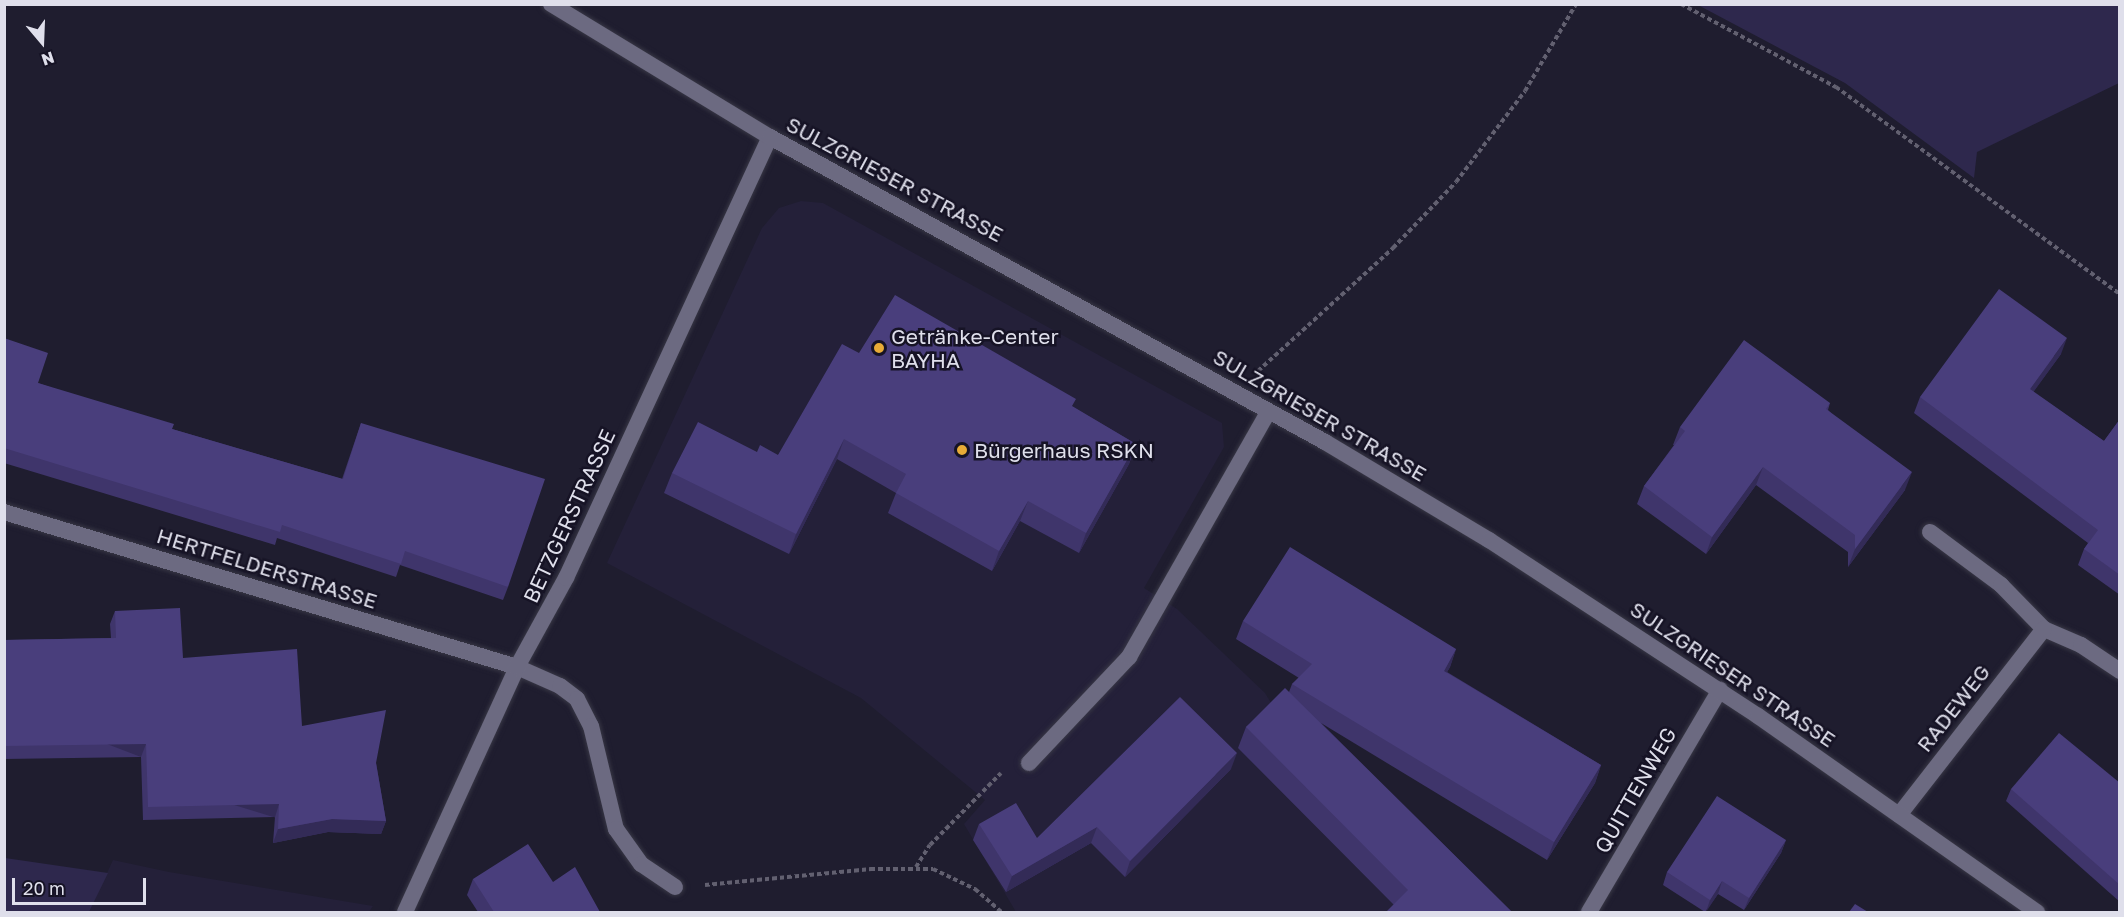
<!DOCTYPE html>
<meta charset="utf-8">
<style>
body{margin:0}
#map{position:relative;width:2124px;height:917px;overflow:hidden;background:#1f1d2f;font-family:"Golos Text",sans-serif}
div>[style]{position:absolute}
.built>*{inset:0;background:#242039}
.green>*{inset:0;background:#2e284d}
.path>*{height:4px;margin-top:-2px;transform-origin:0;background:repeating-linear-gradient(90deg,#626070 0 4.5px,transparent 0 7.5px)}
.roads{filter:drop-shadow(0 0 2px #383745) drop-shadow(0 0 2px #383745)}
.service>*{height:16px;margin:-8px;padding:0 8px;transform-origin:8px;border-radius:8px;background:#6c6a81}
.minor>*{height:16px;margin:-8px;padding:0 8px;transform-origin:8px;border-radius:8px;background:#6c6a81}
.tertiary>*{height:16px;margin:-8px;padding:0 8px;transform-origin:8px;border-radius:8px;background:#6c6a81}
.wall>*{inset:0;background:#3f356b}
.shaded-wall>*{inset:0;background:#332b57;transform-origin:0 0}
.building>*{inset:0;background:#493e7c}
.dots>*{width:16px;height:16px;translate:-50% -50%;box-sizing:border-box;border:3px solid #161325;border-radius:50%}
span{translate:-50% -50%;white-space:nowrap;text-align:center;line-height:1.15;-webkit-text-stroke:5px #161325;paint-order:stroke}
.street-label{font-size:21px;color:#dfdfeb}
.poi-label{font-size:21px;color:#dfdfeb}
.left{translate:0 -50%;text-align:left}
.frame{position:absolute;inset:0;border:6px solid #dfdfeb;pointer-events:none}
.north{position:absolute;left:12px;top:12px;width:60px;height:60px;-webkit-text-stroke:4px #161325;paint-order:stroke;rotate:161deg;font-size:16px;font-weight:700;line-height:24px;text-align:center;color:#dfdfeb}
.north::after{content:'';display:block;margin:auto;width:21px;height:27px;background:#dfdfeb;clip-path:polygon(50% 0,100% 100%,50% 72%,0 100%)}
.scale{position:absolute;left:12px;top:878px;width:134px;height:27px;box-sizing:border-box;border:3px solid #dfdfeb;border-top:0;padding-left:8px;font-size:18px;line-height:21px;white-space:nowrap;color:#dfdfeb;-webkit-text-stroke:4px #161325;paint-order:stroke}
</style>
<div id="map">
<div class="built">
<div style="clip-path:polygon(801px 201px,823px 203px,1222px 423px,1224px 447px,1144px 588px,1177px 609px,1265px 693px,1276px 711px,1483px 912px,1016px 912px,964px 824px,985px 800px,861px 698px,607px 563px,762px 228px,779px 208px)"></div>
<div style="clip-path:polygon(113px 860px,169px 872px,373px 906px,369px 912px,89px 912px)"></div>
</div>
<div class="green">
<div style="clip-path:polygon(1698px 5px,2119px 5px,2119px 83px,1977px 152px,1974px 178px,1845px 83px)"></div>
<div style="clip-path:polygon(5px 858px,108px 873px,89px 912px,5px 912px)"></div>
</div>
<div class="path">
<div style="left:1681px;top:4px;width:176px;rotate:28.2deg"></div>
<div style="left:1836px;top:87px;width:351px;rotate:36.1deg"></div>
<div style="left:1258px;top:371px;width:183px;rotate:-42.3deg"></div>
<div style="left:1393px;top:248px;width:91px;rotate:-46.3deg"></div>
<div style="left:1456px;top:182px;width:114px;rotate:-52.8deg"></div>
<div style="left:1525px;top:91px;width:101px;rotate:-59.6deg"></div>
<div style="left:916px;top:867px;width:26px;rotate:-58deg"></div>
<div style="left:930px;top:845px;width:101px;rotate:-45.4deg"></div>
<div style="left:705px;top:885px;width:167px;rotate:-5.5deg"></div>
<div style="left:871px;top:869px;width:62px"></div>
<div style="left:933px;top:869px;width:47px;rotate:25.5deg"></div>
<div style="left:975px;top:889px;width:35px;rotate:41deg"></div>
</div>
<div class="roads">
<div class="service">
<div style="left:517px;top:667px;width:47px;rotate:23.8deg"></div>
<div style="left:560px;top:686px;width:21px;rotate:37deg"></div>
<div style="left:577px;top:699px;width:30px;rotate:63deg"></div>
<div style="left:591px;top:726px;width:106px;rotate:76.4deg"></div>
<div style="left:616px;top:829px;width:43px;rotate:54.5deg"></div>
<div style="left:641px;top:864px;width:41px;rotate:34.1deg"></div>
</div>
<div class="minor">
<div style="left:4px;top:512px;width:536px;rotate:16.81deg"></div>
<div style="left:1930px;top:532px;width:89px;rotate:36.7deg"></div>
<div style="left:2001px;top:585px;width:62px;rotate:45.7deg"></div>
<div style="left:2044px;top:629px;width:40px;rotate:23.4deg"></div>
<div style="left:2081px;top:645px;width:47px;rotate:33.7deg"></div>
<div style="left:1029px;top:763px;width:146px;rotate:-46.7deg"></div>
<div style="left:1129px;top:657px;width:282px;rotate:-60.4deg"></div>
<div style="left:1899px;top:815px;width:236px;rotate:-52.1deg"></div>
<div style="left:405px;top:912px;width:269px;rotate:-65.4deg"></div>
<div style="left:517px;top:667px;width:102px;rotate:-61.2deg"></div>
<div style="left:566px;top:578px;width:486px;rotate:-65.2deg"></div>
<div style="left:1589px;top:912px;width:258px;rotate:-59.5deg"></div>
</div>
<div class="tertiary">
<div style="left:551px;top:4px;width:256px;rotate:31.3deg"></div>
<div style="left:770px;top:137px;width:633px;rotate:28.79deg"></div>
<div style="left:1325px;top:442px;width:191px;rotate:30.9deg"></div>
<div style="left:1489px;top:540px;width:321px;rotate:33.2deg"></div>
<div style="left:1758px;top:716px;width:341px;rotate:35.1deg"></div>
</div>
</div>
<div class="wall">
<div style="clip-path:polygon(4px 338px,38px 383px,172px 429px,342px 479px,361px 423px,508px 587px,503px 600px,400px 565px,396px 577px,277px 538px,275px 545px,4px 463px)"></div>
<div style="clip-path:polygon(859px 353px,1073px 407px,1136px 444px,1129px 464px,1079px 553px,1020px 521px,992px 571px,888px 513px,896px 493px,837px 459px,789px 554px,664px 493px,672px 473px,778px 455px)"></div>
<div style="clip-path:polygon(2061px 354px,2033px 392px,2104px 441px,2120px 419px,2120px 595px,2078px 565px,2084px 549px,2088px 543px,1914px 413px,1920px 397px)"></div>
<div style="clip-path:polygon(1830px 403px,1828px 410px,1905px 490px,1848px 567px,1848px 552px,1756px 485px,1706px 554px,1637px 504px,1644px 486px,1674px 445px,1673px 445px,1680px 427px)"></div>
<div style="clip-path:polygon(115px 611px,183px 658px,302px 726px,376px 763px,386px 821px,381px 834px,328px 832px,273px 843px,275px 817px,143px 820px,141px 757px,4px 759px,4px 640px,111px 638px,110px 624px)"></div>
<div style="clip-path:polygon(1243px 621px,1456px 649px,1450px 667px,1447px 672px,1601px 765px,1595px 783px,1547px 860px,1321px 723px,1512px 912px,1394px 905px,1238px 748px,1246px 727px,1289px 692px,1292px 684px,1299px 678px,1236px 639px)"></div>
<div style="clip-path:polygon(1231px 769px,1125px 877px,1091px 843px,1006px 892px,973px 840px,979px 824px,1037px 838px)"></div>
<div style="clip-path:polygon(2120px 783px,2120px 902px,2006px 801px,2011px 789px)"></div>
<div style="clip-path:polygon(1786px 840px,1781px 853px,1744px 910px,1718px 894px,1705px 912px,1663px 885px,1667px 872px)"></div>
<div style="clip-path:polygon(473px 879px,553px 882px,600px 912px,478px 912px,467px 895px)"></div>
</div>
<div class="shaded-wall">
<div style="clip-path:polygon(2067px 338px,2061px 354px,2024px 405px,2030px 389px)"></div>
<div style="clip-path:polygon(844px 439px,837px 459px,789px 554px,796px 534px)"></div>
<div style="clip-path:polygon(1136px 444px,1129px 464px,1079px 553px,1086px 533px)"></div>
<div style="clip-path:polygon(1763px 467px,1756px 485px,1706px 554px,1712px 537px)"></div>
<div style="clip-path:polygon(1912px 472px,1905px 490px,1848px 567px,1855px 549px)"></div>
<div style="clip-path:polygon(1028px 501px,1020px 521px,992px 571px,999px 551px)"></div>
<div style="clip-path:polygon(1456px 649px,1450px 667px,1438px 688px,1444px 671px)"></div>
<div style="left:146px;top:744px;width:14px;height:142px;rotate:111deg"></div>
<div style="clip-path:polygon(1237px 753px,1231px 769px,1125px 877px,1130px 861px)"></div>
<div style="clip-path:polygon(1601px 765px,1595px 783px,1547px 860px,1554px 842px)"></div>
<div style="left:279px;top:804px;width:14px;height:131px;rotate:107deg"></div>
<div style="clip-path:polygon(332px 819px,386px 821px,381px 834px,328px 832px,273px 843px,278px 829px)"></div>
<div style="clip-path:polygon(1097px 827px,1091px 843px,1006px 892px,1012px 876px)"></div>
<div style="clip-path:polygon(1786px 840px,1781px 853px,1744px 910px,1749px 898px)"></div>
<div style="clip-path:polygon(1722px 881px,1718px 894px,1706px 912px,1710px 900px)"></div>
</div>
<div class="building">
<div style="clip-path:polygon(1999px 289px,2067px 338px,2030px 389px,2104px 441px,2120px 419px,2120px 575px,2084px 549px,2098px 530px,1920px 397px)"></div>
<div style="clip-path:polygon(895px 295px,1076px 399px,1072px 406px,1136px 444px,1086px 533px,1028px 501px,999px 551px,896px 493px,906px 474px,844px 439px,796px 534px,672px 473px,698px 422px,757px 452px,760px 445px,778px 455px,842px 344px,859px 353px)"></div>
<div style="clip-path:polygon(4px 338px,48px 353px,38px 383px,174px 424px,172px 429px,343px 479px,361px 423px,545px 479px,508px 587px,405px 551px,401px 564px,282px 525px,280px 532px,4px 448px)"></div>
<div style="clip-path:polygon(1744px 340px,1830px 403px,1826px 409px,1912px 472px,1855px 549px,1855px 535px,1763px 467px,1712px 537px,1644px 486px,1685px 431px,1680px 427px)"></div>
<div style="clip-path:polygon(1290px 547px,1456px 649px,1444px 671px,1601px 765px,1554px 842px,1292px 684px,1312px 664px,1243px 621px)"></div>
<div style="clip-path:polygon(180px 608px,183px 658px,297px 649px,302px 726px,386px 710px,376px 763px,386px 821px,332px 819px,278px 829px,279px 804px,148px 807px,146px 744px,4px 746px,4px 640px,116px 638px,115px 611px)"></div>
<div style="clip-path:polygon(1285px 688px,1512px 912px,1386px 912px,1408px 890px,1246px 727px)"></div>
<div style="clip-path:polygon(1180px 697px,1237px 753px,1130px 861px,1097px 827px,1012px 876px,979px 824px,1016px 803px,1037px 838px)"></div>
<div style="clip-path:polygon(2059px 733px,2120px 783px,2120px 885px,2011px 789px)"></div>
<div style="clip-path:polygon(1717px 796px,1786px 840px,1749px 898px,1722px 881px,1710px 900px,1667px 872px)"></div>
<div style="clip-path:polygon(528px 844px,553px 882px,575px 867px,600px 912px,494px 912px,473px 879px)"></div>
<div style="clip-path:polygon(1855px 904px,1868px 912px,1849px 912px)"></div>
</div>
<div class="dots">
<div style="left:879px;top:348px;background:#e8ab37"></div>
<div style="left:962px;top:450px;background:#e8ab37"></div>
</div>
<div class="street-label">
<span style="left:895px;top:179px;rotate:28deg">SULZGRIESER STRASSE</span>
<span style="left:1320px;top:415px;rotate:30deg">SULZGRIESER STRASSE</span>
<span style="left:569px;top:516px;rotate:-65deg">BETZGERSTRASSE</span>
<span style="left:267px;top:568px;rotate:17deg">HERTFELDERSTRASSE</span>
<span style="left:1733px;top:674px;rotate:34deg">SULZGRIESER STRASSE</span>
<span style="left:1953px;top:708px;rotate:-52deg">RADEWEG</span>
<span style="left:1635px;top:790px;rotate:-60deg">QUITTENWEG</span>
</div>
<div class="poi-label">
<span class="left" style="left:891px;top:348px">Getränke-Center<br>BAYHA</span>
<span class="left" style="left:974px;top:450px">Bürgerhaus RSKN</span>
</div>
<div class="frame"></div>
<div class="north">N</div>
<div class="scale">20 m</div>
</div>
